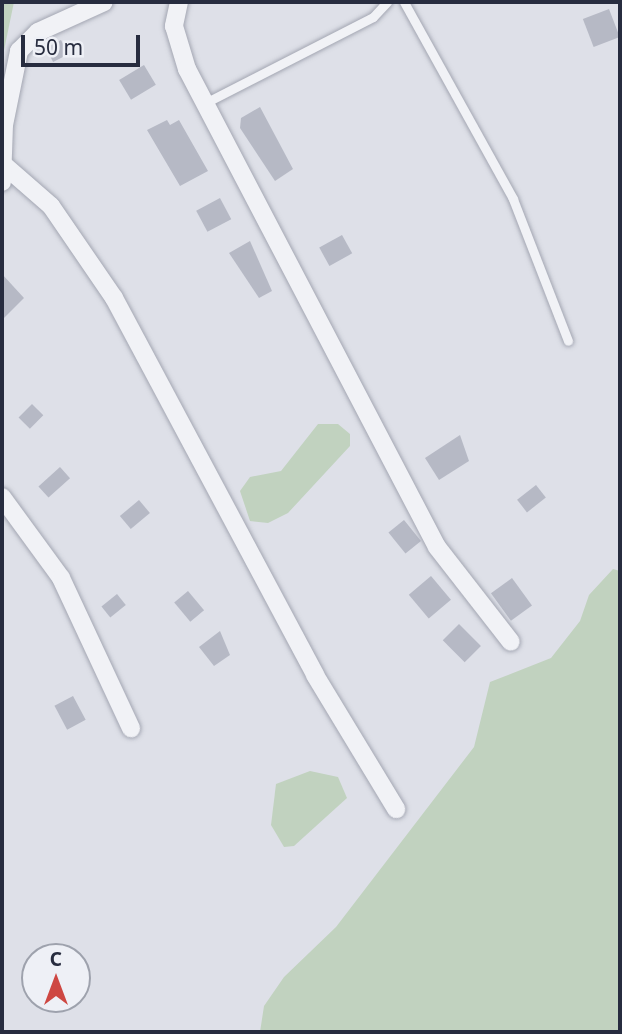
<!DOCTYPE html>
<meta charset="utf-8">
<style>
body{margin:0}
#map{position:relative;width:622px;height:1034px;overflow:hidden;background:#dee0e8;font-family:"Noto Sans",sans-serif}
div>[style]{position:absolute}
.green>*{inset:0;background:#c1d2bf}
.building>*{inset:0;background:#b6b9c5;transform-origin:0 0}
.roads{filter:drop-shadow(0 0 2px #a3a6b2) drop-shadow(0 0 2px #a3a6b2)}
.lane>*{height:9px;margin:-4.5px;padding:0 4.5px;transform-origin:4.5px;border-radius:4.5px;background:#f1f2f6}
.street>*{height:18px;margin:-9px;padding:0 9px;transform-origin:9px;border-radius:9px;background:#f1f2f6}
span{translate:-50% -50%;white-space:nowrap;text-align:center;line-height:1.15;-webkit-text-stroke:5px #eef0f6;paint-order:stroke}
.frame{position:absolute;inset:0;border:4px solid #272c3f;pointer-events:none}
.north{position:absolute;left:21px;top:943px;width:70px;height:70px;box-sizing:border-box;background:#eef0f6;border:2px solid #9ea2ad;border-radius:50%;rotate:0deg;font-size:19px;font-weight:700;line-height:28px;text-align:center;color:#272c3f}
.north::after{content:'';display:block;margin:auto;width:24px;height:32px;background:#ce4742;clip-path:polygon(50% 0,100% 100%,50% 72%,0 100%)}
.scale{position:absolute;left:21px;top:35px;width:119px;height:32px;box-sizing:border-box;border:4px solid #272c3f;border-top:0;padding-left:9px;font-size:21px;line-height:24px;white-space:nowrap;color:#272c3f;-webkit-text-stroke:5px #eef0f6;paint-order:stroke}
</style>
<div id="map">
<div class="green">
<div style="clip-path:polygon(2px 2px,14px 2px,2px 60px)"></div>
<div style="clip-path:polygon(318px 424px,338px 424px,350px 434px,350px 446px,288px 513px,268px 523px,250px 521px,240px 491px,250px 477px,281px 471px)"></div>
<div style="clip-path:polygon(613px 569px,620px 571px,620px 1032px,260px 1032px,264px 1006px,284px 977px,336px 927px,474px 747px,490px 682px,551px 658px,580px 621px,589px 595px)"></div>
<div style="clip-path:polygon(310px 771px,338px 777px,347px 798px,294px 846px,284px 847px,271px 825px,276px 784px)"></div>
</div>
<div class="building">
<div style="left:609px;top:9px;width:30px;height:28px;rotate:69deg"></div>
<div style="left:61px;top:40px;width:16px;height:17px;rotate:63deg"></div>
<div style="left:144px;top:65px;width:23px;height:29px;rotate:59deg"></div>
<div style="clip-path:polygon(260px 107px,293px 169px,275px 181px,240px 128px,241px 118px)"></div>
<div style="clip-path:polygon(167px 120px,170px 125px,179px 120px,208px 171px,180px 186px,147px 130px)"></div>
<div style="left:220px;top:198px;width:24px;height:27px;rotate:62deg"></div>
<div style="left:342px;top:235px;width:21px;height:26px;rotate:61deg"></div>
<div style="clip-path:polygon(250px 241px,272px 291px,259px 298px,229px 253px)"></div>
<div style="clip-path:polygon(2px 274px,24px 298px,2px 320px)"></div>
<div style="left:32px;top:404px;width:16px;height:19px;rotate:45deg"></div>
<div style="clip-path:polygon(460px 435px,469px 461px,439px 480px,425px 458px)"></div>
<div style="left:60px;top:467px;width:15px;height:29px;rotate:48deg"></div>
<div style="left:536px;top:485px;width:16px;height:24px;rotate:52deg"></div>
<div style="left:139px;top:500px;width:17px;height:25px;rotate:50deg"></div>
<div style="left:404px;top:520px;width:27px;height:20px;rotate:51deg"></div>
<div style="left:431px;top:576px;width:31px;height:29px;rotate:50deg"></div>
<div style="left:512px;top:578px;width:34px;height:26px;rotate:54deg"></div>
<div style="left:188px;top:591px;width:25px;height:18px;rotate:50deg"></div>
<div style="left:117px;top:594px;width:14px;height:20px;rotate:51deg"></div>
<div style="left:459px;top:624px;width:31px;height:23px;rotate:45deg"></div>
<div style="clip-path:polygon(220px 631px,230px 655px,214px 666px,199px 647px)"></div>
<div style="left:73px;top:696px;width:27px;height:21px;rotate:62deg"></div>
</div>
<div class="roads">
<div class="lane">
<div style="left:404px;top:2px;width:225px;rotate:61deg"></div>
<div style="left:513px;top:199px;width:152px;rotate:68.8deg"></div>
<div style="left:207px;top:102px;width:186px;rotate:-27.1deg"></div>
<div style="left:373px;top:17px;width:21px;rotate:-47deg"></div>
</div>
<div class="street">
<div style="left:179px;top:2px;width:25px;rotate:102deg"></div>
<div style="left:174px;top:26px;width:45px;rotate:73.2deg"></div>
<div style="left:187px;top:69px;width:539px;rotate:62.39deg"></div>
<div style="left:437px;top:547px;width:120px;rotate:52.1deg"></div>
<div style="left:4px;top:165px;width:62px;rotate:41.1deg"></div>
<div style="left:51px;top:206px;width:112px;rotate:55.6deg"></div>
<div style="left:114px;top:298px;width:427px;rotate:61.9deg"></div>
<div style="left:315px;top:675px;width:157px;rotate:58.8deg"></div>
<div style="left:2px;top:182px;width:57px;rotate:-88deg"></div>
<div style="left:4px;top:125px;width:76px;rotate:-78.5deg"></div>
<div style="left:19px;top:51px;width:27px;rotate:-45deg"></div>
<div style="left:38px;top:32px;width:72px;rotate:-24.4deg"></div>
<div style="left:2px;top:497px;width:100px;rotate:53.9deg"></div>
<div style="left:61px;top:578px;width:166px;rotate:65deg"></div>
</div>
</div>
<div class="frame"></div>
<div class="north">С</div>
<div class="scale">50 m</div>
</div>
